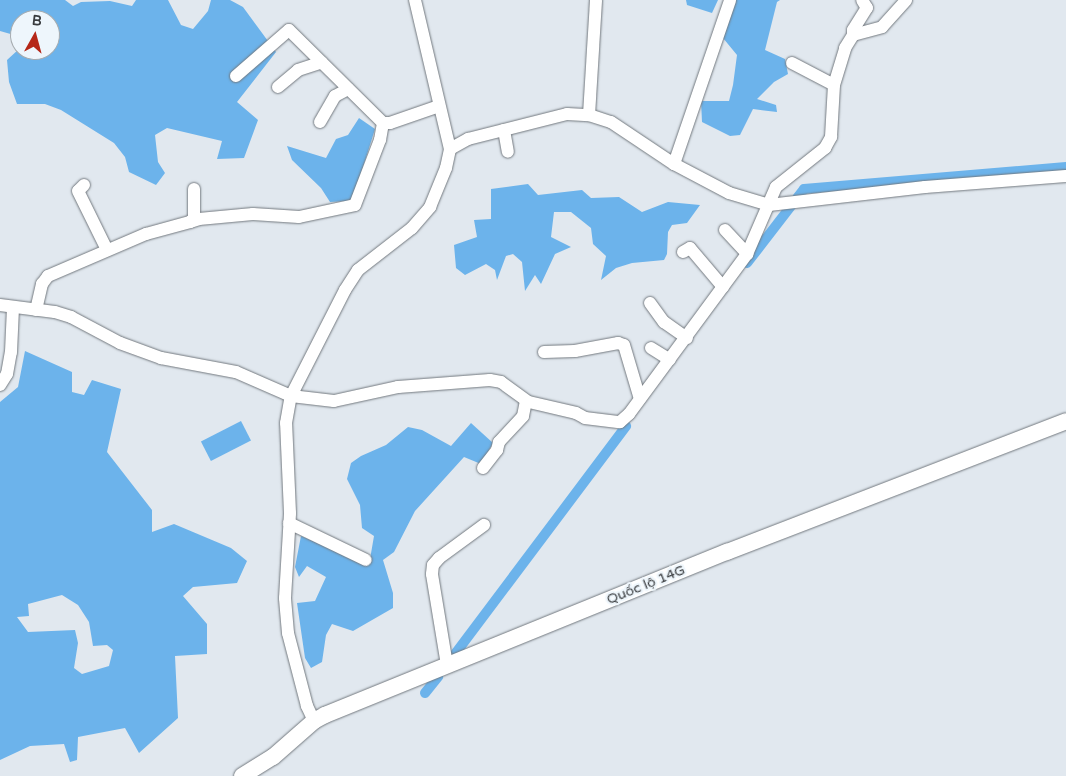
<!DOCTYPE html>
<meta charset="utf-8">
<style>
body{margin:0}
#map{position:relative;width:1066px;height:776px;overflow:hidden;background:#e1e8ef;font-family:"Varela Round",sans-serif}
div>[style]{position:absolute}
.forest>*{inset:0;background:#6cb3eb;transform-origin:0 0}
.canal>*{height:10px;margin:-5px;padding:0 5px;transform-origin:5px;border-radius:5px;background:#6cb3eb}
.roads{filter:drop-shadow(0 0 1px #72787e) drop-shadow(0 0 1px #72787e)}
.minor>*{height:12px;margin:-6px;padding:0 6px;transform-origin:6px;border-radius:6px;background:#fff}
.major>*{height:16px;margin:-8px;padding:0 8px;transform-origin:8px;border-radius:8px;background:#fff}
span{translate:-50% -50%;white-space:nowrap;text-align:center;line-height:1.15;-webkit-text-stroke:4.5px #eef6fc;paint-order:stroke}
.street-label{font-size:14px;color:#393c3f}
.north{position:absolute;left:10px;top:10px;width:50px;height:50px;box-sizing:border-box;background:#eef6fc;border:1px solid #a6acb0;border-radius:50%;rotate:7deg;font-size:14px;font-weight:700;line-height:20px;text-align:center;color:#393c3f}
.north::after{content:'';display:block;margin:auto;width:18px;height:22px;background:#b52718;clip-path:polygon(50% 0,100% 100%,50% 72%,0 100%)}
</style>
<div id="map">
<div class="forest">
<div style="clip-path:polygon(evenodd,0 0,65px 0,73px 6px,81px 2px,110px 1px,132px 6px,136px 0,168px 0,181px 25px,193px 29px,208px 11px,211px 0,230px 0,243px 7px,276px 52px,237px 102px,258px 120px,244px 158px,217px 159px,222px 141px,167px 128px,155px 135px,158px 162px,165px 173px,156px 185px,129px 172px,125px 157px,114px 143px,61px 110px,45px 104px,17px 104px,9px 82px,7px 60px,19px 49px,14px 35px,0 31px,0 0,20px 20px,50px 20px,50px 50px,20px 50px,20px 20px)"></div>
<div style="clip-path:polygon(686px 0,718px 0,712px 13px,687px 5px)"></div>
<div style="clip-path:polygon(735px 0,780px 0,777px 2px,765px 50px,785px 59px,788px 74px,774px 82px,757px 99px,776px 105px,777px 112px,753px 109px,740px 135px,730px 136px,702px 122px,701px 101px,729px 101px,733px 85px,737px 55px,723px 38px)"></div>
<div style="clip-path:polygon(359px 118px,375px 129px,354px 196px,350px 201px,330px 202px,321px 188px,292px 160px,287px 146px,326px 158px,336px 139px,348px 135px)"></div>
<div style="clip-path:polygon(528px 184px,538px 195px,582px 190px,591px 198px,619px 197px,642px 212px,668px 202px,700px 205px,687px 223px,672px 225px,668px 232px,667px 254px,664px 260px,632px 263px,616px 268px,601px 280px,606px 256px,593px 244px,591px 228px,571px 212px,554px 212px,551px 237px,571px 247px,555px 254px,541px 284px,535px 275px,525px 291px,522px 262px,513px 254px,506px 256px,497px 280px,495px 270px,486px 264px,465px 275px,456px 268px,454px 245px,477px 237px,474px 220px,491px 219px,491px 189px)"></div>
<div style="clip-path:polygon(evenodd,25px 351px,72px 372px,72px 392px,84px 395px,92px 380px,121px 389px,107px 452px,152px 510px,152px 532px,174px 524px,231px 548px,247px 561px,237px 583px,193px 587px,183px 596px,207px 624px,207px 654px,175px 656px,178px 718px,139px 753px,125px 728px,78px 737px,77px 760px,70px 762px,64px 744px,30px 746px,0 760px,0 402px,18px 387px,25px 351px,62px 595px,78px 605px,89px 622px,93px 646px,107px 645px,113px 650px,109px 666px,82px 674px,74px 668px,78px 643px,75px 630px,28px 632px,17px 617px,29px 616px,28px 604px,62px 595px)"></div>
<div style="left:241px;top:421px;width:22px;height:45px;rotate:63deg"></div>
<div style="clip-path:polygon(471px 423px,493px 443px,481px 464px,464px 457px,415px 511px,394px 552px,383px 560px,393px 593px,393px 608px,353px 631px,332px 624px,326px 635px,322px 662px,311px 668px,305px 658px,297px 603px,315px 601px,326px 577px,307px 566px,299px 577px,295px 567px,301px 536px,369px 565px,374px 536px,362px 528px,360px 505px,347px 479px,351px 463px,361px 456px,386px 445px,408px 427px,422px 430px,451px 446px)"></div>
</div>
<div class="canal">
<div style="left:797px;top:198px;width:11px;rotate:-52deg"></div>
<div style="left:804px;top:189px;width:263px;rotate:-4.8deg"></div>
<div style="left:747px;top:263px;width:72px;rotate:-52.3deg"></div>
<div style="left:455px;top:654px;width:285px;rotate:-53.1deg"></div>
<div style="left:425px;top:693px;width:21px;rotate:-51deg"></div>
</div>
<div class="roads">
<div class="minor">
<div style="left:415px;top:0;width:153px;rotate:76.8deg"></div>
<div style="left:853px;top:35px;width:5px;rotate:-90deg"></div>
<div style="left:853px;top:30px;width:26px;rotate:-58deg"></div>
<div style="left:867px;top:8px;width:9px;rotate:-122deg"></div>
<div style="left:792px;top:63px;width:47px;rotate:27.6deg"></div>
<div style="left:236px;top:76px;width:70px;rotate:-41deg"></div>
<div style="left:289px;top:30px;width:132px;rotate:44.7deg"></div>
<div style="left:383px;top:123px;width:7px"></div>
<div style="left:390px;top:123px;width:52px;rotate:-19.1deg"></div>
<div style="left:278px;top:87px;width:26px;rotate:-40deg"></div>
<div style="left:298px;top:70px;width:25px;rotate:-18deg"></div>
<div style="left:589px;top:115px;width:115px;rotate:-86.5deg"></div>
<div style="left:320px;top:122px;width:30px;rotate:-60deg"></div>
<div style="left:335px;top:96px;width:15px;rotate:-28deg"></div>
<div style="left:504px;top:130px;width:22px;rotate:80deg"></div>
<div style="left:674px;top:164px;width:173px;rotate:-71.1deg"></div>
<div style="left:84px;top:185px;width:8px;rotate:135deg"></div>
<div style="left:78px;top:191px;width:66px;rotate:63.8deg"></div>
<div style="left:190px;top:222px;width:9px;rotate:-18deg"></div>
<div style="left:199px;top:219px;width:54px;rotate:-5.3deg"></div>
<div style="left:253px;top:214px;width:46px;rotate:3.7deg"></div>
<div style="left:299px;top:217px;width:57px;rotate:-12.1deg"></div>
<div style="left:355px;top:205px;width:70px;rotate:-69deg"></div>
<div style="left:380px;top:140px;width:17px;rotate:-80deg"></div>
<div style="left:725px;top:230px;width:33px;rotate:47deg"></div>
<div style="left:683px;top:252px;width:8px;rotate:-30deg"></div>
<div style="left:690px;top:248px;width:51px;rotate:49.8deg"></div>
<div style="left:650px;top:303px;width:24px;rotate:54deg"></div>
<div style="left:664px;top:322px;width:28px;rotate:35deg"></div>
<div style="left:0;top:305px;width:55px;rotate:7.3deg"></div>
<div style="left:55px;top:312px;width:17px;rotate:17deg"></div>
<div style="left:71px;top:317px;width:55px;rotate:28deg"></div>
<div style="left:120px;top:343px;width:44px;rotate:20.1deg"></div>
<div style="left:161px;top:358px;width:76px;rotate:10.6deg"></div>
<div style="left:236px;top:372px;width:60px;rotate:23.6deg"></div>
<div style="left:291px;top:396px;width:43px;rotate:6.6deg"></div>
<div style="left:334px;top:401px;width:66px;rotate:-12.3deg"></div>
<div style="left:398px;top:387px;width:92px;rotate:-4.4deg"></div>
<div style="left:490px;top:380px;width:11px;rotate:10deg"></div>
<div style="left:501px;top:382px;width:34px;rotate:36deg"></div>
<div style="left:529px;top:402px;width:48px;rotate:13.2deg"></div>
<div style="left:576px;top:413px;width:10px;rotate:29deg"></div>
<div style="left:585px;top:418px;width:35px;rotate:7deg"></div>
<div style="left:620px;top:422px;width:12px;rotate:-42deg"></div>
<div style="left:629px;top:414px;width:199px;rotate:-53.6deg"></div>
<div style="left:747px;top:254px;width:73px;rotate:-66.6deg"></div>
<div style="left:776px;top:187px;width:63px;rotate:-38.5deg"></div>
<div style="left:825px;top:148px;width:13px;rotate:-61deg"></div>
<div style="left:831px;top:137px;width:52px;rotate:-86.7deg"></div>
<div style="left:834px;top:85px;width:39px;rotate:-73deg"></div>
<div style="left:845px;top:48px;width:15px;rotate:-58deg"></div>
<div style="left:853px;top:35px;width:30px;rotate:-15deg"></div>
<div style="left:882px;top:27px;width:36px;rotate:-48deg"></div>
<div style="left:36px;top:310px;width:27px;rotate:-77deg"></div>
<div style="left:42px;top:284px;width:10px;rotate:-53deg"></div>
<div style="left:48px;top:276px;width:107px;rotate:-23.2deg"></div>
<div style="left:146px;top:234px;width:46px;rotate:-15.3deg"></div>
<div style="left:190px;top:222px;width:6px;rotate:-45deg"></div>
<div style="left:194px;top:218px;width:29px;rotate:-90deg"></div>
<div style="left:651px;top:348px;width:22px;rotate:32deg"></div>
<div style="left:544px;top:352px;width:31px;rotate:-2deg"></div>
<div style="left:575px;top:351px;width:44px;rotate:-10.5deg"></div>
<div style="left:618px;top:343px;width:6px;rotate:18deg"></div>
<div style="left:624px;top:345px;width:56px;rotate:73.5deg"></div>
<div style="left:0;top:385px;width:13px;rotate:-58deg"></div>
<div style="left:7px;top:374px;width:22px;rotate:-80deg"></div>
<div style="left:11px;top:352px;width:44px;rotate:-87.4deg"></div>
<div style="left:483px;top:468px;width:23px;rotate:-52deg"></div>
<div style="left:497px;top:450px;width:8px;rotate:-76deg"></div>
<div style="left:499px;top:442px;width:35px;rotate:-47deg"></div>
<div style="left:523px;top:416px;width:15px;rotate:-79deg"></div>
<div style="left:289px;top:523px;width:85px;rotate:25.7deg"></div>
<div style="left:447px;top:665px;width:92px;rotate:-99.4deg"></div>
<div style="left:432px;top:574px;width:9px;rotate:-84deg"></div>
<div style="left:433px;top:565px;width:9px;rotate:-49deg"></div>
<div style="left:439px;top:558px;width:56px;rotate:-36.3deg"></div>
<div style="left:314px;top:721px;width:17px;rotate:-115deg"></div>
<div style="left:307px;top:706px;width:75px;rotate:-104.6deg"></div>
<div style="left:288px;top:633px;width:35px;rotate:-95deg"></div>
<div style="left:285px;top:598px;width:85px;rotate:-86.6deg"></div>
<div style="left:290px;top:513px;width:90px;rotate:-92.5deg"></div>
<div style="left:286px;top:423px;width:27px;rotate:-80deg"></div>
<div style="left:291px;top:396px;width:119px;rotate:-63deg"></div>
<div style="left:345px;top:290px;width:24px;rotate:-57deg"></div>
<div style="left:358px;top:270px;width:68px;rotate:-37.9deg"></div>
<div style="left:412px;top:228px;width:28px;rotate:-49deg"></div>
<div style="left:430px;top:207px;width:42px;rotate:-67.7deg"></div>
<div style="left:446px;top:168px;width:19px;rotate:-78deg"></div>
<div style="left:450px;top:149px;width:21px;rotate:-29deg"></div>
<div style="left:468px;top:139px;width:102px;rotate:-14.2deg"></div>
<div style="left:567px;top:114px;width:22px;rotate:3deg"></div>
<div style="left:589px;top:115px;width:23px;rotate:18deg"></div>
<div style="left:611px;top:122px;width:76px;rotate:33.7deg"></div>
<div style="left:674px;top:164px;width:62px;rotate:27.8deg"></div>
<div style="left:729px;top:193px;width:42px;rotate:16.7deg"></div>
<div style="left:769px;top:205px;width:157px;rotate:-6.6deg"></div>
<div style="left:925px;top:187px;width:141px;rotate:-4.5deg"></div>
</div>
<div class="major">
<div style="left:242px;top:776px;width:36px;rotate:-32deg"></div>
<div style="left:273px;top:757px;width:55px;rotate:-41.3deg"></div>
<div style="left:314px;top:721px;width:13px;rotate:-29deg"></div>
<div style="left:325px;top:715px;width:434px;rotate:-22.1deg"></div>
<div style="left:727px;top:552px;width:363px;rotate:-21.1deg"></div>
</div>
</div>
<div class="street-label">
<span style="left:646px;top:585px;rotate:-22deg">Quốc lộ 14G</span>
</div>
<div class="north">B</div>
</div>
